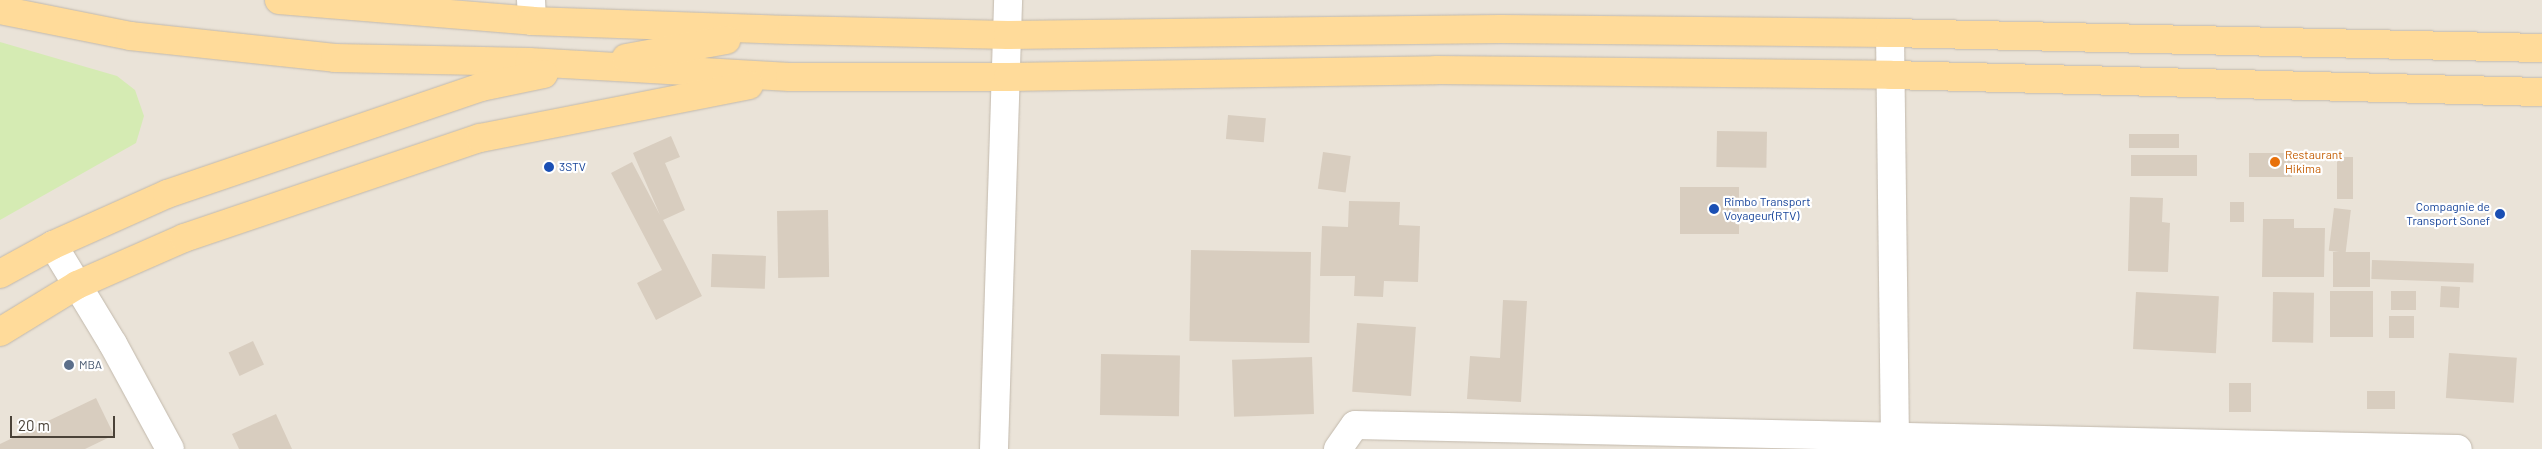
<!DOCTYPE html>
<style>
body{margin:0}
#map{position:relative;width:2542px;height:449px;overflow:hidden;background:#f6f2eb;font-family:Barlow,sans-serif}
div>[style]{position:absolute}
.residential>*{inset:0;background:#eae3d8;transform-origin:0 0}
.green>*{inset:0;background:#d5ebb3}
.building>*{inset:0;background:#d8cdbf;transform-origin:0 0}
.roads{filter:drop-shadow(0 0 1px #c2b9ac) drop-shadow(0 0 1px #c2b9ac)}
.minor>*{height:28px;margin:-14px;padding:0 14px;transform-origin:14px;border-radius:14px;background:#fff}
.primary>*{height:28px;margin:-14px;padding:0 14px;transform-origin:14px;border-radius:14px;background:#ffdb9a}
.dots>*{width:14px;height:14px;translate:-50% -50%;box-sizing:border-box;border:2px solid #fff;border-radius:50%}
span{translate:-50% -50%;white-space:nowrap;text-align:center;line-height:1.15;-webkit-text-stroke:4.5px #fff;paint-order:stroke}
.food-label{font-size:12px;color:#c56008}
.left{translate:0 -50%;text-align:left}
.transit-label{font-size:12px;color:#164399}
.right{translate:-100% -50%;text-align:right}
.service-label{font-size:12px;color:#4e5e75}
.scale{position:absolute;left:10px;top:416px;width:105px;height:22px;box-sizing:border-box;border:2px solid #4a4238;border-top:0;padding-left:6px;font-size:15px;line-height:18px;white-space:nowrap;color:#4a4238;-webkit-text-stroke:4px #fff;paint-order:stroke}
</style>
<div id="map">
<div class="residential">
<div style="left:0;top:0;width:2542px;height:449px"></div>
</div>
<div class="green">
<div style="clip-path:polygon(0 42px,117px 76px,135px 90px,144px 116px,136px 143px,0 220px)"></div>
</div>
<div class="building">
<div style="left:1228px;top:115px;width:38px;height:24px;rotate:5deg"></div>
<div style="left:1717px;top:131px;width:50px;height:36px;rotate:1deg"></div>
<div style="left:2179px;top:134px;width:14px;height:50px;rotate:90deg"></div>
<div style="clip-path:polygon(671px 136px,680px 157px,665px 163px,685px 210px,663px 220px,702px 296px,656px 320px,637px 283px,662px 270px,611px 173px,632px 162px,660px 215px,633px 153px)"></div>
<div style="left:1323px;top:152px;width:28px;height:37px;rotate:8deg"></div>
<div style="left:2249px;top:153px;width:43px;height:24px"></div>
<div style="left:2131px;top:155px;width:66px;height:21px"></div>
<div style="left:2337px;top:157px;width:16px;height:42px"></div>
<div style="left:1739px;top:187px;width:47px;height:59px;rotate:90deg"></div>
<div style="clip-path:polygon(2130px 197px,2163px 198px,2162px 222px,2170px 223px,2168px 272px,2128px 271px)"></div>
<div style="clip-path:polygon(1349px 201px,1400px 202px,1399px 225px,1420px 226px,1418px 282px,1384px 281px,1383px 297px,1354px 296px,1355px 276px,1320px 276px,1322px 226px,1348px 227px)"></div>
<div style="left:2230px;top:202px;width:14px;height:20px"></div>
<div style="left:2334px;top:208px;width:17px;height:43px;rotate:7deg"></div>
<div style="left:828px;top:210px;width:67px;height:51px;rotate:89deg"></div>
<div style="clip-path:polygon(2263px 219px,2294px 219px,2294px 228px,2325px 228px,2324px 277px,2262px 277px)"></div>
<div style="left:1191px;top:250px;width:120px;height:91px;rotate:1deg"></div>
<div style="left:2333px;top:252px;width:37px;height:35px"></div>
<div style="left:712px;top:254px;width:54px;height:33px;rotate:2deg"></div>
<div style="left:2372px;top:260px;width:102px;height:19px;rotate:2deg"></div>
<div style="left:2441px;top:286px;width:19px;height:21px;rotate:3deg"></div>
<div style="left:2330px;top:291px;width:43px;height:46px"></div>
<div style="left:2391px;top:291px;width:25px;height:19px"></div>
<div style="left:2136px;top:292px;width:83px;height:57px;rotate:3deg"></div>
<div style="left:2273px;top:292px;width:41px;height:50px;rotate:1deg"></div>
<div style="clip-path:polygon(1503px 300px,1527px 301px,1521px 402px,1467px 399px,1470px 356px,1500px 358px)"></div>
<div style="left:2389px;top:316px;width:25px;height:22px"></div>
<div style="left:1357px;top:323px;width:59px;height:69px;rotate:4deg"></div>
<div style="left:253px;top:341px;width:26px;height:27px;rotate:65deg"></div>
<div style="left:2449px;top:353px;width:68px;height:45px;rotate:4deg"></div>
<div style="left:1101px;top:354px;width:79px;height:61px;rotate:1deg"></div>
<div style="left:1312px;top:357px;width:57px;height:80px;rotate:88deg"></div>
<div style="left:2229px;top:383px;width:22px;height:29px"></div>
<div style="left:2367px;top:391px;width:28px;height:18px"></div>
<div style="clip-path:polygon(96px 398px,114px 435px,85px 449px,0 449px,0 444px)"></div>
<div style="clip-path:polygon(276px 414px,292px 449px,239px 449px,232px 434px)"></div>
</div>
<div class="roads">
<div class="minor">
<div style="left:531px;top:0;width:21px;rotate:87deg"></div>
<div style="left:1890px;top:33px;width:416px;rotate:89.3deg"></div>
<div style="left:53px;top:245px;width:116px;rotate:58.8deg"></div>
<div style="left:113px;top:344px;width:119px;rotate:61.5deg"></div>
<div style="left:994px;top:449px;width:449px;rotate:-88.2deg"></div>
<div style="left:1338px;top:449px;width:29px;rotate:-55deg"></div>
<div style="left:1355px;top:425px;width:1103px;rotate:1.25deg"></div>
</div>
<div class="primary">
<div style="left:279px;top:0;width:254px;rotate:4.7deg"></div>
<div style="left:532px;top:21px;width:260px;rotate:2deg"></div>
<div style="left:792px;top:30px;width:216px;rotate:1.3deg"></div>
<div style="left:1008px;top:35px;width:493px;rotate:-0.7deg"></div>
<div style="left:1501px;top:29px;width:389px;rotate:0.6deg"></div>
<div style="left:1890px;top:33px;width:652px;rotate:1.32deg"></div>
<div style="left:0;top:10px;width:133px;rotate:11.3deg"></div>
<div style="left:130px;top:36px;width:206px;rotate:6.1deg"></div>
<div style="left:335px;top:58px;width:194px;rotate:1.2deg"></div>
<div style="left:529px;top:62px;width:261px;rotate:3.3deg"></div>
<div style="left:790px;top:77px;width:218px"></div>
<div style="left:1008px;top:77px;width:428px;rotate:-0.9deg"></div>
<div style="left:1436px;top:70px;width:455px;rotate:0.6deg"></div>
<div style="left:1891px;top:75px;width:651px;rotate:1.5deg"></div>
<div style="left:626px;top:58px;width:102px;rotate:-10.2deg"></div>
<div style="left:0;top:274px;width:60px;rotate:-28.7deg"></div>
<div style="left:53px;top:245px;width:125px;rotate:-24.1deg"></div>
<div style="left:167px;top:194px;width:332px;rotate:-18.8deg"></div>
<div style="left:481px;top:87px;width:64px;rotate:-11.7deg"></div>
<div style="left:0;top:332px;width:90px;rotate:-31.4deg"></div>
<div style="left:77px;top:285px;width:117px;rotate:-23.7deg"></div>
<div style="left:184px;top:238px;width:312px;rotate:-18.7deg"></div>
<div style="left:480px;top:138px;width:274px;rotate:-11.1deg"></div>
</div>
</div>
<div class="dots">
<div style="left:2275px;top:162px;background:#e8710a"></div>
<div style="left:549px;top:167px;background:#1a4fb4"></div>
<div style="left:1714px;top:209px;background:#1a4fb4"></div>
<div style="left:2500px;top:214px;background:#1a4fb4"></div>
<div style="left:69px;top:365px;background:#5c6f8a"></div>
</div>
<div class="food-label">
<span class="left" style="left:2285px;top:162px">Restaurant<br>Hikima</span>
</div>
<div class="transit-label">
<span class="left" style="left:559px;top:167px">3STV</span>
<span class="left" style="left:1724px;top:209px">Rimbo Transport<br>Voyageur(RTV)</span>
<span class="right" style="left:2490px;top:214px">Compagnie de<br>Transport Sonef</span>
</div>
<div class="service-label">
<span class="left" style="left:79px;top:365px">MBA</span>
</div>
<div class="scale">20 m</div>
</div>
